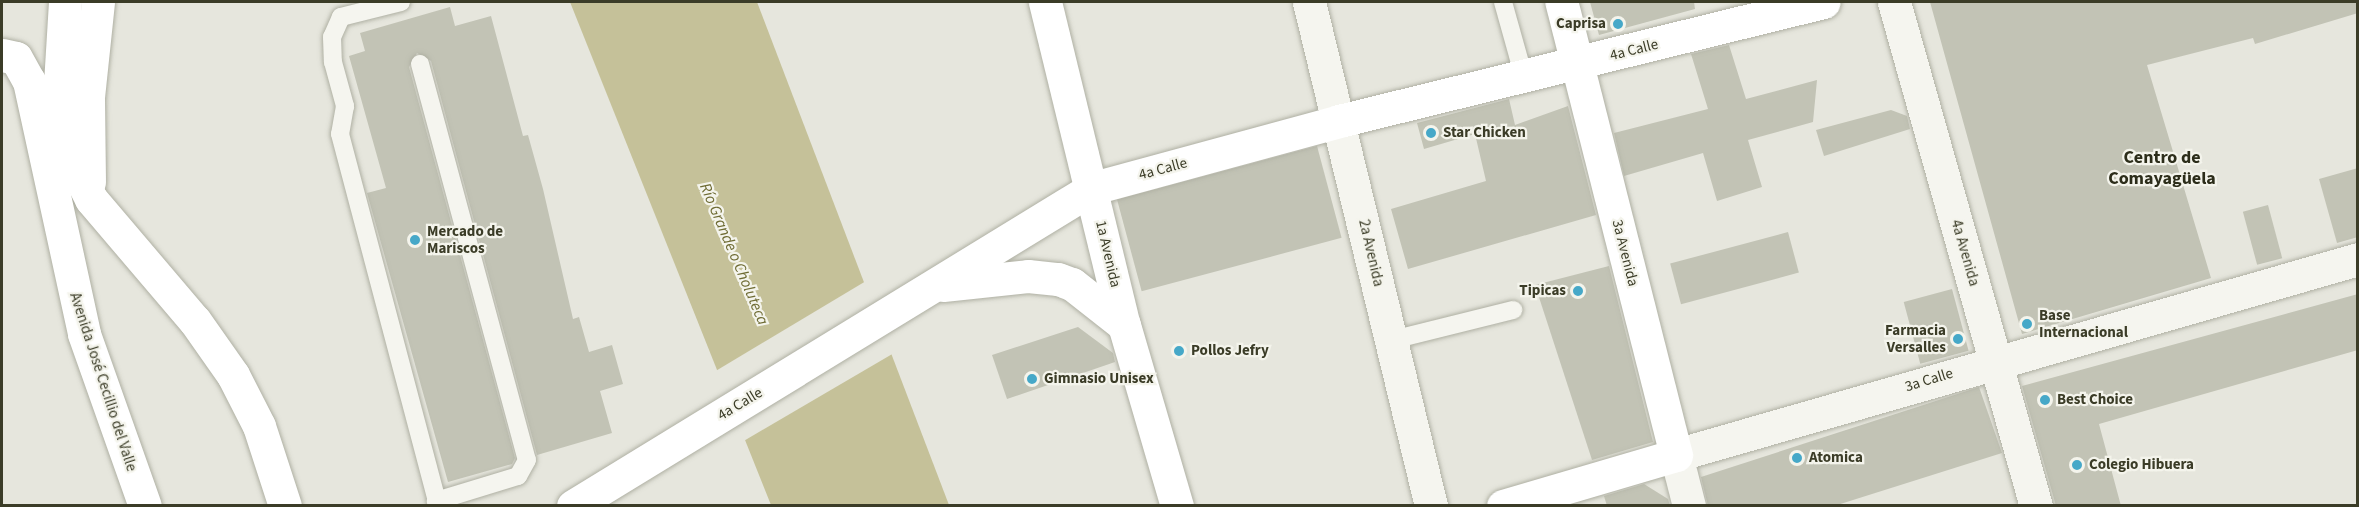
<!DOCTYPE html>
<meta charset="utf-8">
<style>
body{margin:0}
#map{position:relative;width:2359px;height:507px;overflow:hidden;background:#e6e6dd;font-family:"Source Sans 3",sans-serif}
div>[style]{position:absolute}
.water>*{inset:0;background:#c5c199}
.pier>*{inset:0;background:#e6e6dd}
.building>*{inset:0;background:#c2c3b5;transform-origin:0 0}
.roads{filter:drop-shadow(0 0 2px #afb0a3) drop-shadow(0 0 2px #afb0a3)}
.lane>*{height:18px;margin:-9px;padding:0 9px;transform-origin:9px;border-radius:9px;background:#f5f5ef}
.street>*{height:33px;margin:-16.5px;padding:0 16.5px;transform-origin:16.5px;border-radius:16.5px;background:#f5f5ef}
.secondary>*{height:33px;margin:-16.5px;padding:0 16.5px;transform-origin:16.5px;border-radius:16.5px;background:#fff}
.dots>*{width:16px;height:16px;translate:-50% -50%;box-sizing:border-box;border:3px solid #f4f4ec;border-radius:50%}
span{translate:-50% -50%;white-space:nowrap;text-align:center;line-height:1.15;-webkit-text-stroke:4.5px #f4f4ec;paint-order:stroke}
.poi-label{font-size:15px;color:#3b3c27;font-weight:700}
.right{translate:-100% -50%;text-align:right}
.left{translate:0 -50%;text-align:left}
.street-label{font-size:15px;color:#3b3c27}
.water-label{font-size:16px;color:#6e6b33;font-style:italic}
.quarter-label{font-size:18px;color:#2c2d1a;font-weight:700}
.frame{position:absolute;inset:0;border:3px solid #3b3c27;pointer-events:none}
</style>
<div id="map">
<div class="water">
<div style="clip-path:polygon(570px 2px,757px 2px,949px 505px,771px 505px)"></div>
</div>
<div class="pier">
<div style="clip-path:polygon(866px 281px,894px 353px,742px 442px,714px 372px)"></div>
</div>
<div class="building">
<div style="clip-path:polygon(1590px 2px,1694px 2px,1695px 9px,1599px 35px)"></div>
<div style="clip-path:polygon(1930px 2px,2358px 2px,2358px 13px,2255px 44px,2253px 38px,2147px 65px,2211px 278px,2022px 334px)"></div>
<div style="clip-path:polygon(450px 7px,455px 26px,491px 16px,523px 136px,528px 135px,543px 189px,573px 319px,579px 317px,589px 352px,612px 345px,623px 384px,600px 391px,612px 433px,537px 455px,431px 61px,417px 53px,409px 67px,515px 458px,512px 464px,448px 482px,367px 193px,386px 188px,349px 56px,365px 51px,360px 33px)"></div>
<div style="clip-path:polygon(1729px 45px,1746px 99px,1817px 80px,1813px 122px,1748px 140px,1762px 187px,1717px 201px,1703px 153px,1624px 176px,1614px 133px,1708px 109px,1691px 54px)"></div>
<div style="clip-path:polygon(1509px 99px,1515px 125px,1568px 106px,1596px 215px,1408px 269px,1391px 209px,1486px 181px,1475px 134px,1424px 149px,1417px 123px)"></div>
<div style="clip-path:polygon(1891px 110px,1907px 116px,1910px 129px,1824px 156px,1816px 130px)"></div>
<div style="left:1317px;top:146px;width:95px;height:207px;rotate:75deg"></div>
<div style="clip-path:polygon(2358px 168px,2358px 237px,2337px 243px,2319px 179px)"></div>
<div style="left:2268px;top:205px;width:55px;height:26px;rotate:75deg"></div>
<div style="left:1788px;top:232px;width:42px;height:122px;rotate:75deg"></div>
<div style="clip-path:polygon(1609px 266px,1653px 442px,1592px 460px,1535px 285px)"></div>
<div style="left:1952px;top:289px;width:64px;height:50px;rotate:75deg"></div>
<div style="clip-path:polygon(2358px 294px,2358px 350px,2099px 424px,2121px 506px,2056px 506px,2022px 386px)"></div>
<div style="clip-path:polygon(1078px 327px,1113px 353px,1115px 362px,1007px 399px,992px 355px)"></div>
<div style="clip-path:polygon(1979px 387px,2002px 453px,1834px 506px,1708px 506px,1701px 477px)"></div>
<div style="clip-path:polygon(1644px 484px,1668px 499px,1670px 506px,1607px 506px,1604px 496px)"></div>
</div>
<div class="roads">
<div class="lane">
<div style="left:401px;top:2px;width:62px;rotate:166deg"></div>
<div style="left:341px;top:17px;width:22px;rotate:114deg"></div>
<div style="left:332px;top:37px;width:25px;rotate:88deg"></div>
<div style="left:333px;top:62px;width:46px;rotate:74.7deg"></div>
<div style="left:345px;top:106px;width:28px;rotate:100deg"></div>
<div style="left:340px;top:134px;width:385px;rotate:75.2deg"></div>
<div style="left:1503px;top:2px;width:78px;rotate:74.4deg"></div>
<div style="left:420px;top:64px;width:410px;rotate:74.9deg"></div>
<div style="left:527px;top:460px;width:18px;rotate:119deg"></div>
<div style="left:518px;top:476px;width:86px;rotate:163deg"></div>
<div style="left:1392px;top:340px;width:125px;rotate:-13.9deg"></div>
</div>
<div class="street">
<div style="left:1309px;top:2px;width:519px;rotate:76.39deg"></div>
<div style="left:1894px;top:2px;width:524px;rotate:74.27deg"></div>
<div style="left:1689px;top:506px;width:53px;rotate:-104.3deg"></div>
<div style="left:1676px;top:455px;width:710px;rotate:-16.03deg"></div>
</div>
<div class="secondary">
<div style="left:1045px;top:2px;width:333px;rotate:76.3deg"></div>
<div style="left:1124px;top:325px;width:189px;rotate:73.7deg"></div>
<div style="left:2px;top:55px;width:14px;rotate:12deg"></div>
<div style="left:16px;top:58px;width:26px;rotate:61deg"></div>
<div style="left:29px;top:81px;width:259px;rotate:77.7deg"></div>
<div style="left:84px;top:334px;width:182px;rotate:70.5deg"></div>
<div style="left:57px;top:131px;width:76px;rotate:63.4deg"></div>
<div style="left:91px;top:199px;width:160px;rotate:49.6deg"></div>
<div style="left:195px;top:321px;width:66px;rotate:54.9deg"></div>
<div style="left:233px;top:375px;width:57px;rotate:63deg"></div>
<div style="left:259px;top:426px;width:84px;rotate:72deg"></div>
<div style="left:56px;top:149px;width:147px;rotate:-86.5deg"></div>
<div style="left:89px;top:182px;width:85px;rotate:-90.7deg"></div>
<div style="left:88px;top:97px;width:96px;rotate:-84deg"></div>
<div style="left:943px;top:285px;width:85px;rotate:-6deg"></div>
<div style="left:1028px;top:276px;width:30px;rotate:6deg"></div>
<div style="left:1058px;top:279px;width:15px;rotate:20deg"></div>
<div style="left:1072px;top:284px;width:66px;rotate:38.3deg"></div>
<div style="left:573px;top:506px;width:610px;rotate:-31.45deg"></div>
<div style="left:1093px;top:188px;width:255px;rotate:-15.2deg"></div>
<div style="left:1339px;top:121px;width:499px;rotate:-13.8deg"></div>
<div style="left:1503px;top:506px;width:180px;rotate:-16.4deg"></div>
<div style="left:1676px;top:455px;width:467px;rotate:-104.2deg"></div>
</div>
</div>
<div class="dots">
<div style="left:1618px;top:24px;background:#46a8c8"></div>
<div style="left:1431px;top:133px;background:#46a8c8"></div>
<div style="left:415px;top:240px;background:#46a8c8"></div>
<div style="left:1578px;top:291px;background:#46a8c8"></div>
<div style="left:2027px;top:324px;background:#46a8c8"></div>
<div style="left:1958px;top:339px;background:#46a8c8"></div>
<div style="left:1179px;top:351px;background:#46a8c8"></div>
<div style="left:1032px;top:379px;background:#46a8c8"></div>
<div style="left:2045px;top:400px;background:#46a8c8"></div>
<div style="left:1797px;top:458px;background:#46a8c8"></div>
<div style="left:2077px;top:465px;background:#46a8c8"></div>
</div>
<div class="poi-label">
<span class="right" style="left:1606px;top:24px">Caprisa</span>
<span class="left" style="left:1443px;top:133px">Star Chicken</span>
<span class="left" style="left:427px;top:240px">Mercado de<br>Mariscos</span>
<span class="right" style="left:1566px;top:291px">Tipicas</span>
<span class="left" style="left:2039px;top:324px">Base<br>Internacional</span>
<span class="right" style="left:1946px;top:339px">Farmacia<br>Versalles</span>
<span class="left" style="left:1191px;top:351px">Pollos Jefry</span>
<span class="left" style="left:1044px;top:379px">Gimnasio Unisex</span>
<span class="left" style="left:2057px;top:400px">Best Choice</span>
<span class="left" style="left:1809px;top:458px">Atomica</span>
<span class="left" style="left:2089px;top:465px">Colegio Hibuera</span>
</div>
<div class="street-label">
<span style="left:1634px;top:50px;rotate:-14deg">4a Calle</span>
<span style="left:1163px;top:169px;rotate:-15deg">4a Calle</span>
<span style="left:1371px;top:253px;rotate:77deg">2a Avenida</span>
<span style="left:1625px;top:253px;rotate:76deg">3a Avenida</span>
<span style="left:1965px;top:253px;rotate:74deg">4a Avenida</span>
<span style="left:1108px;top:254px;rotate:77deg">1a Avenida</span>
<span style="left:1929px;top:380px;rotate:-17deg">3a Calle</span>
<span style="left:103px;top:382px;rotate:72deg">Avenida José Cecillio del Valle</span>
<span style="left:740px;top:404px;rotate:-31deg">4a Calle</span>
</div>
<div class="water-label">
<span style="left:734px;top:254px;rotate:67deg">Río Grande o Choluteca</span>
</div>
<div class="quarter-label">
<span style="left:2162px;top:169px">Centro de<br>Comayagüela</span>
</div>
<div class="frame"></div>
</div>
